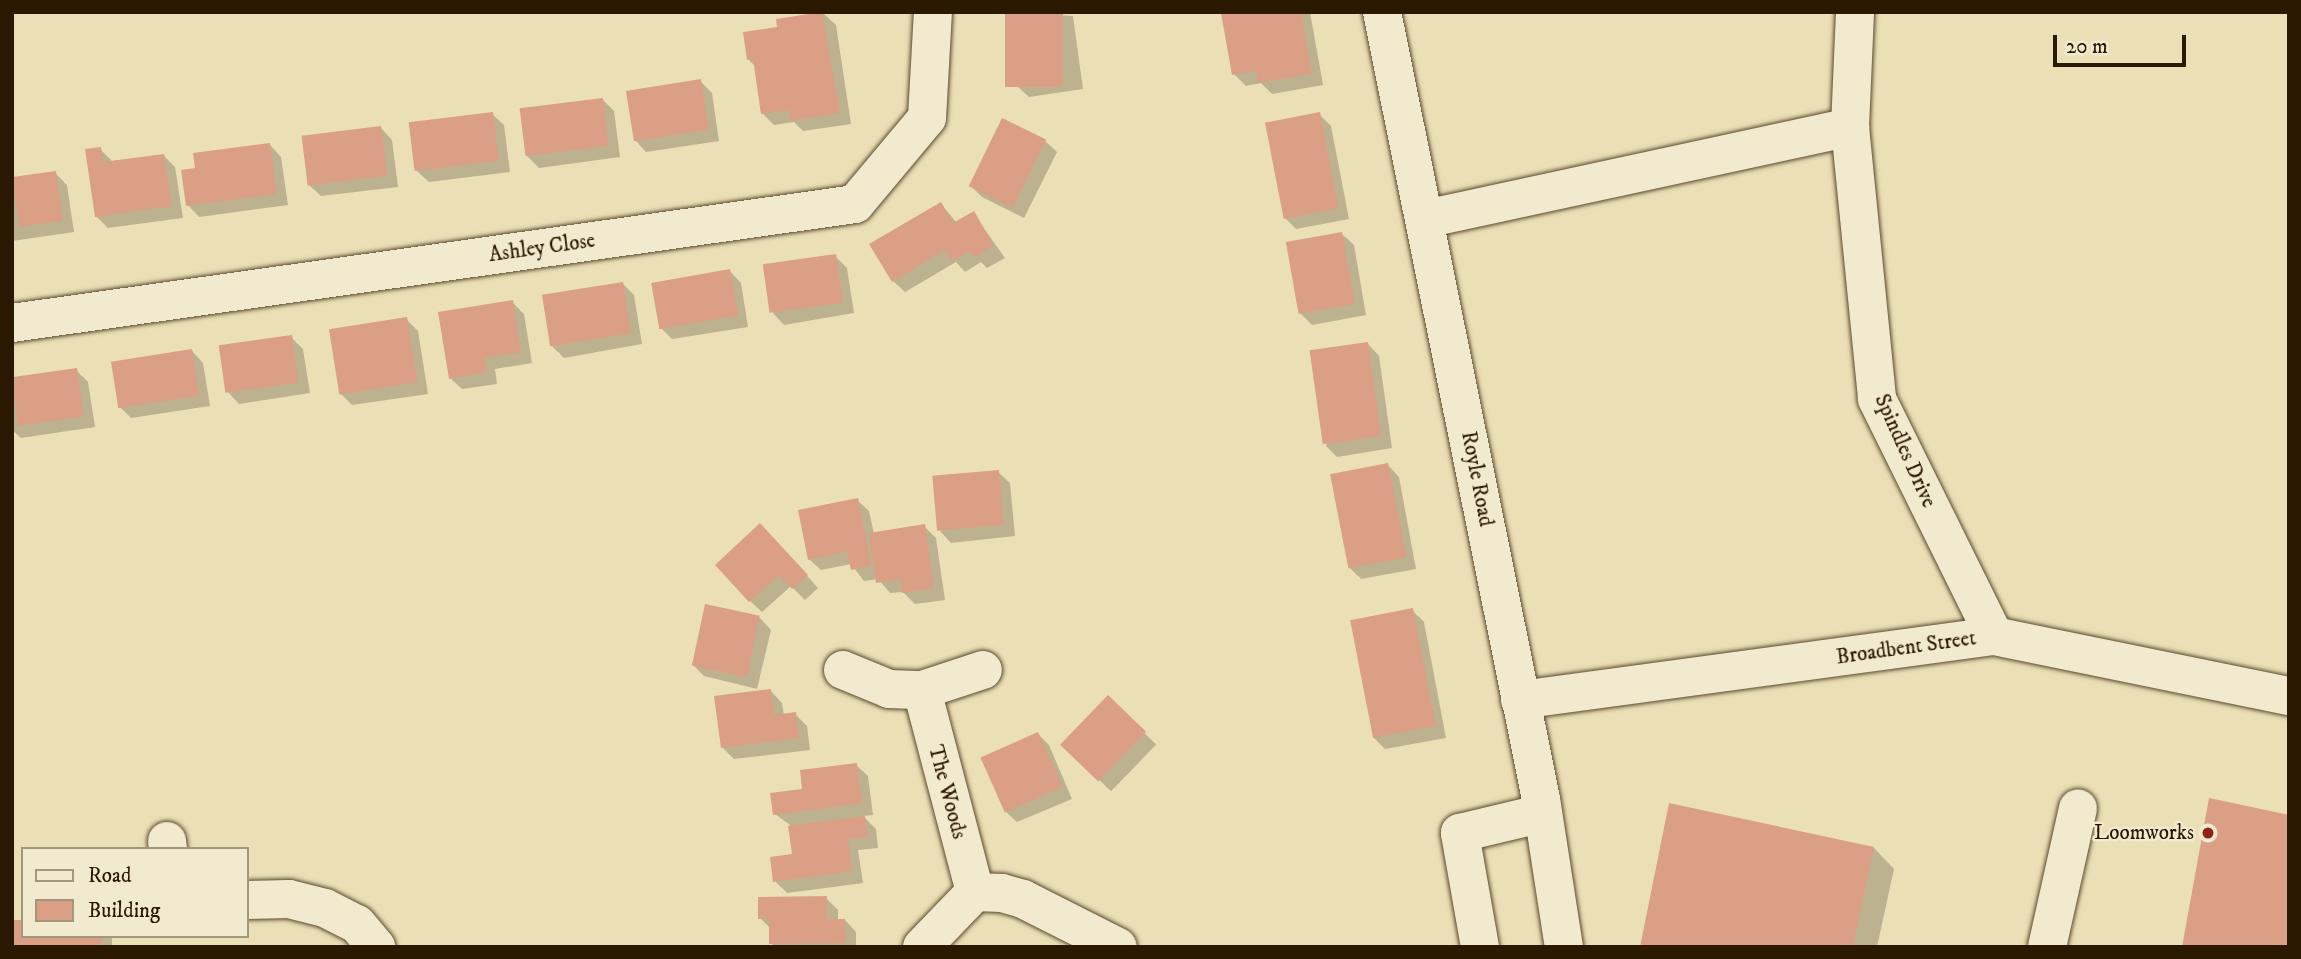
<!DOCTYPE html>
<style>
body{margin:0}
#map{position:relative;width:2301px;height:959px;overflow:hidden;background:#ebdfb5;font-family:"IM FELL DW Pica",serif}
div>[style]{position:absolute}
.shadow>*{inset:0;background:#0003;transform-origin:0 0}
.building>*{inset:0;background:#da9f85;transform-origin:0 0}
.roads{filter:drop-shadow(0 0 2px #5b4a2d) drop-shadow(0 0 2px #5b4a2d)}
.minor>*{height:38px;margin:-19px;padding:0 19px;transform-origin:19px;border-radius:19px;background:#f2eacf}
.dots>*{width:19px;height:19px;translate:-50% -50%;box-sizing:border-box;border:4px solid #f2eacf;border-radius:50%}
span{translate:-50% -50%;white-space:nowrap;text-align:center;line-height:1.15;-webkit-text-stroke:5px #f2eacf;paint-order:stroke}
.street-label{font-size:21px;color:#2b1800}
.poi-label{font-size:21px;color:#2b1800}
.right{translate:-100% -50%;text-align:right}
.frame{position:absolute;inset:0;border:14px solid #2b1800;pointer-events:none}
.legend{position:absolute;left:21px;top:847px;width:228px;height:91px;box-sizing:border-box;background:#f2eacf;border:2px solid #a2967c;margin:0;padding:9px 12px;list-style:none;font-size:21px;color:#2b1800}
.legend li{display:flex;align-items:center;gap:14px;height:35px}
.legend b{width:35px;border:2px solid #a2967c}
.scale{position:absolute;left:2053px;top:35px;width:133px;height:32px;box-sizing:border-box;border:4px solid #2b1800;border-top:0;padding-left:9px;font-size:21px;line-height:24px;white-space:nowrap;color:#2b1800;-webkit-text-stroke:5px #f2eacf;paint-order:stroke}
</style>
<div id="map">
<div class="shadow">
<div style="clip-path:polygon(1007px 12px,1073px 16px,1083px 89px,1029px 97px,1017px 86px)"></div>
<div style="clip-path:polygon(1310px 12px,1323px 85px,1272px 94px,1261px 83px,1246px 86px,1234px 74px,1223px 14px)"></div>
<div style="clip-path:polygon(824px 14px,836px 25px,851px 124px,803px 131px,794px 122px,774px 125px,762px 113px,756px 67px,749px 60px,779px 28px,778px 21px)"></div>
<div style="clip-path:polygon(700px 81px,712px 93px,719px 141px,646px 152px,635px 140px)"></div>
<div style="clip-path:polygon(603px 100px,614px 111px,620px 157px,539px 168px,527px 156px)"></div>
<div style="clip-path:polygon(492px 114px,504px 125px,510px 172px,429px 182px,417px 171px)"></div>
<div style="clip-path:polygon(1319px 114px,1331px 126px,1349px 219px,1296px 229px,1284px 217px)"></div>
<div style="clip-path:polygon(381px 128px,392px 140px,398px 187px,321px 196px,309px 185px)"></div>
<div style="clip-path:polygon(1045px 141px,1057px 152px,1024px 218px,982px 197px,971px 186px)"></div>
<div style="clip-path:polygon(270px 145px,281px 157px,288px 205px,199px 217px,188px 205px)"></div>
<div style="clip-path:polygon(100px 149px,112px 161px,164px 156px,175px 167px,183px 218px,108px 228px,96px 216px)"></div>
<div style="clip-path:polygon(55px 173px,67px 185px,74px 232px,12px 241px,12px 179px)"></div>
<div style="clip-path:polygon(941px 204px,957px 223px,973px 213px,1005px 258px,987px 268px,981px 262px,965px 272px,956px 262px,905px 292px,893px 281px)"></div>
<div style="clip-path:polygon(1342px 234px,1354px 245px,1366px 315px,1312px 325px,1300px 313px)"></div>
<div style="clip-path:polygon(835px 256px,847px 268px,854px 313px,784px 325px,773px 313px)"></div>
<div style="clip-path:polygon(730px 271px,741px 283px,748px 327px,672px 339px,660px 327px)"></div>
<div style="clip-path:polygon(622px 283px,634px 295px,642px 344px,564px 358px,552px 346px)"></div>
<div style="clip-path:polygon(512px 302px,524px 314px,532px 363px,495px 369px,497px 384px,462px 389px,450px 378px)"></div>
<div style="clip-path:polygon(406px 319px,418px 331px,428px 394px,352px 405px,340px 393px)"></div>
<div style="clip-path:polygon(291px 337px,303px 349px,310px 393px,239px 404px,228px 392px)"></div>
<div style="clip-path:polygon(1368px 344px,1379px 356px,1392px 448px,1337px 457px,1326px 446px)"></div>
<div style="clip-path:polygon(192px 351px,203px 363px,210px 406px,131px 418px,119px 406px)"></div>
<div style="clip-path:polygon(76px 370px,88px 382px,95px 427px,21px 438px,12px 430px,12px 380px)"></div>
<div style="clip-path:polygon(1388px 465px,1399px 477px,1416px 569px,1361px 579px,1349px 567px)"></div>
<div style="clip-path:polygon(998px 472px,1010px 483px,1015px 536px,951px 543px,940px 531px)"></div>
<div style="clip-path:polygon(857px 500px,869px 511px,874px 534px,924px 526px,936px 538px,945px 600px,915px 604px,903px 592px,890px 593px,878px 579px,864px 581px,851px 564px,821px 570px,809px 559px)"></div>
<div style="clip-path:polygon(772px 537px,818px 588px,805px 600px,791px 586px,762px 612px,750px 601px)"></div>
<div style="clip-path:polygon(1412px 610px,1424px 622px,1446px 738px,1385px 749px,1373px 737px)"></div>
<div style="clip-path:polygon(760px 618px,771px 630px,757px 689px,704px 676px,693px 665px)"></div>
<div style="clip-path:polygon(771px 691px,782px 703px,784px 715px,795px 714px,807px 726px,810px 750px,734px 759px,722px 747px)"></div>
<div style="left:1108px;top:698px;width:67px;height:65px;rotate:44deg"></div>
<div style="clip-path:polygon(1038px 734px,1049px 745px,1072px 799px,1017px 822px,1005px 811px)"></div>
<div style="clip-path:polygon(856px 765px,868px 776px,873px 815px,863px 816px,876px 829px,878px 848px,858px 850px,863px 883px,787px 893px,775px 881px,794px 856px,790px 825px,775px 814px,804px 790px)"></div>
<div style="clip-path:polygon(1874px 848px,1894px 869px,1877px 947px,1642px 947px)"></div>
<div style="clip-path:polygon(826px 898px,838px 910px,838px 920px,845px 920px,856px 932px,856px 947px,775px 947px,771px 943px,771px 929px,760px 918px)"></div>
<div style="left:23px;top:936px;width:89px;height:14px"></div>
</div>
<div class="building">
<div style="clip-path:polygon(822px 12px,840px 113px,790px 121px,789px 110px,761px 114px,753px 59px,747px 60px,743px 32px,777px 27px,776px 19px)"></div>
<div style="left:1005px;top:12px;width:58px;height:75px"></div>
<div style="clip-path:polygon(1301px 12px,1312px 74px,1258px 83px,1256px 71px,1232px 75px,1221px 13px)"></div>
<div style="left:701px;top:79px;width:51px;height:76px;rotate:81deg"></div>
<div style="left:603px;top:98px;width:48px;height:84px;rotate:83deg"></div>
<div style="left:493px;top:112px;width:49px;height:85px;rotate:83deg"></div>
<div style="left:1320px;top:112px;width:98px;height:56px;rotate:79deg"></div>
<div style="left:1002px;top:118px;width:49px;height:76px;rotate:26deg"></div>
<div style="left:381px;top:126px;width:50px;height:80px;rotate:83deg"></div>
<div style="clip-path:polygon(270px 143px,277px 194px,186px 206px,181px 170px,195px 168px,193px 153px)"></div>
<div style="clip-path:polygon(101px 147px,103px 162px,164px 154px,172px 206px,95px 217px,85px 149px)"></div>
<div style="left:56px;top:171px;width:50px;height:44px;rotate:82deg"></div>
<div style="clip-path:polygon(941px 202px,953px 223px,974px 211px,994px 246px,974px 257px,970px 251px,952px 261px,945px 250px,892px 282px,869px 244px)"></div>
<div style="left:1342px;top:232px;width:73px;height:57px;rotate:80deg"></div>
<div style="left:836px;top:254px;width:49px;height:74px;rotate:82deg"></div>
<div style="left:730px;top:269px;width:47px;height:80px;rotate:80deg"></div>
<div style="left:623px;top:282px;width:52px;height:82px;rotate:81deg"></div>
<div style="clip-path:polygon(513px 300px,521px 352px,484px 358px,487px 372px,449px 379px,438px 312px)"></div>
<div style="left:407px;top:317px;width:66px;height:79px;rotate:81deg"></div>
<div style="left:292px;top:335px;width:48px;height:74px;rotate:82deg"></div>
<div style="left:1368px;top:342px;width:95px;height:59px;rotate:82deg"></div>
<div style="left:192px;top:349px;width:47px;height:82px;rotate:81deg"></div>
<div style="left:77px;top:368px;width:49px;height:66px;rotate:82deg"></div>
<div style="left:1388px;top:463px;width:96px;height:59px;rotate:79deg"></div>
<div style="left:999px;top:470px;width:55px;height:67px;rotate:85deg"></div>
<div style="clip-path:polygon(858px 498px,871px 566px,851px 570px,847px 551px,808px 560px,798px 510px)"></div>
<div style="clip-path:polygon(760px 523px,808px 575px,792px 589px,779px 575px,749px 602px,715px 565px)"></div>
<div style="clip-path:polygon(925px 524px,934px 588px,902px 593px,900px 579px,876px 583px,869px 533px)"></div>
<div style="left:705px;top:604px;width:56px;height:63px;rotate:12deg"></div>
<div style="left:1413px;top:608px;width:120px;height:64px;rotate:79deg"></div>
<div style="clip-path:polygon(771px 689px,774px 715px,796px 712px,799px 738px,721px 748px,714px 696px)"></div>
<div style="left:1108px;top:695px;width:53px;height:69px;rotate:44deg"></div>
<div style="left:1038px;top:732px;width:60px;height:63px;rotate:66deg"></div>
<div style="clip-path:polygon(857px 763px,862px 803px,773px 815px,770px 793px,802px 789px,800px 770px)"></div>
<div style="clip-path:polygon(2209px 798px,2289px 815px,2289px 947px,2182px 947px)"></div>
<div style="clip-path:polygon(1669px 803px,1874px 847px,1853px 947px,1640px 947px)"></div>
<div style="clip-path:polygon(865px 816px,868px 837px,848px 839px,852px 871px,773px 882px,770px 857px,792px 854px,788px 826px)"></div>
<div style="clip-path:polygon(827px 896px,827px 919px,845px 919px,846px 943px,769px 944px,769px 918px,758px 919px,758px 897px)"></div>
<div style="clip-path:polygon(14px 920px,23px 920px,23px 936px,101px 936px,101px 945px,13px 947px)"></div>
</div>
<div class="roads">
<div class="minor">
<div style="left:1382px;top:12px;width:803px;rotate:78.58deg"></div>
<div style="left:1541px;top:799px;width:150px;rotate:81.2deg"></div>
<div style="left:1850px;top:127px;width:115px;rotate:-87.5deg"></div>
<div style="left:1425px;top:219px;width:435px;rotate:-12.2deg"></div>
<div style="left:1850px;top:127px;width:273px;rotate:84.3deg"></div>
<div style="left:1877px;top:399px;width:264px;rotate:63.7deg"></div>
<div style="left:12px;top:323px;width:851px;rotate:-8.03deg"></div>
<div style="left:855px;top:204px;width:112px;rotate:-50.1deg"></div>
<div style="left:927px;top:118px;width:106px;rotate:-86.8deg"></div>
<div style="left:843px;top:670px;width:50px;rotate:22.4deg"></div>
<div style="left:889px;top:689px;width:33px;rotate:2deg"></div>
<div style="left:922px;top:690px;width:64px;rotate:-18.2deg"></div>
<div style="left:922px;top:690px;width:209px;rotate:75.3deg"></div>
<div style="left:1520px;top:700px;width:478px;rotate:-7.7deg"></div>
<div style="left:1994px;top:636px;width:301px;rotate:11.5deg"></div>
<div style="left:167px;top:841px;width:8px;rotate:83deg"></div>
<div style="left:247px;top:900px;width:42px;rotate:-1.4deg"></div>
<div style="left:289px;top:899px;width:37px;rotate:14deg"></div>
<div style="left:325px;top:908px;width:36px;rotate:27deg"></div>
<div style="left:357px;top:924px;width:30px;rotate:50deg"></div>
<div style="left:922px;top:947px;width:76px;rotate:-46.1deg"></div>
<div style="left:975px;top:892px;width:27px;rotate:2deg"></div>
<div style="left:1002px;top:893px;width:22px;rotate:16deg"></div>
<div style="left:1023px;top:899px;width:106px;rotate:26.8deg"></div>
<div style="left:1480px;top:947px;width:116px;rotate:-100deg"></div>
<div style="left:1460px;top:833px;width:85px;rotate:-13.5deg"></div>
<div style="left:2047px;top:947px;width:142px;rotate:-77.4deg"></div>
</div>
</div>
<div class="dots">
<div style="left:2208px;top:833px;background:#8f2418"></div>
</div>
<div class="street-label">
<span style="left:542px;top:248px;rotate:-8deg">Ashley Close</span>
<span style="left:1905px;top:451px;rotate:66deg">Spindles Drive</span>
<span style="left:1477px;top:479px;rotate:79deg">Royle Road</span>
<span style="left:1906px;top:648px;rotate:-8deg">Broadbent Street</span>
<span style="left:947px;top:792px;rotate:75deg">The Woods</span>
</div>
<div class="poi-label">
<span class="right" style="left:2194px;top:833px">Loomworks</span>
</div>
<div class="frame"></div>
<ul class="legend">
<li><b style="height:9px;background:#f2eacf"></b>Road</li>
<li><b style="height:19px;background:#da9f85"></b>Building</li>
</ul>
<div class="scale">20 m</div>
</div>
